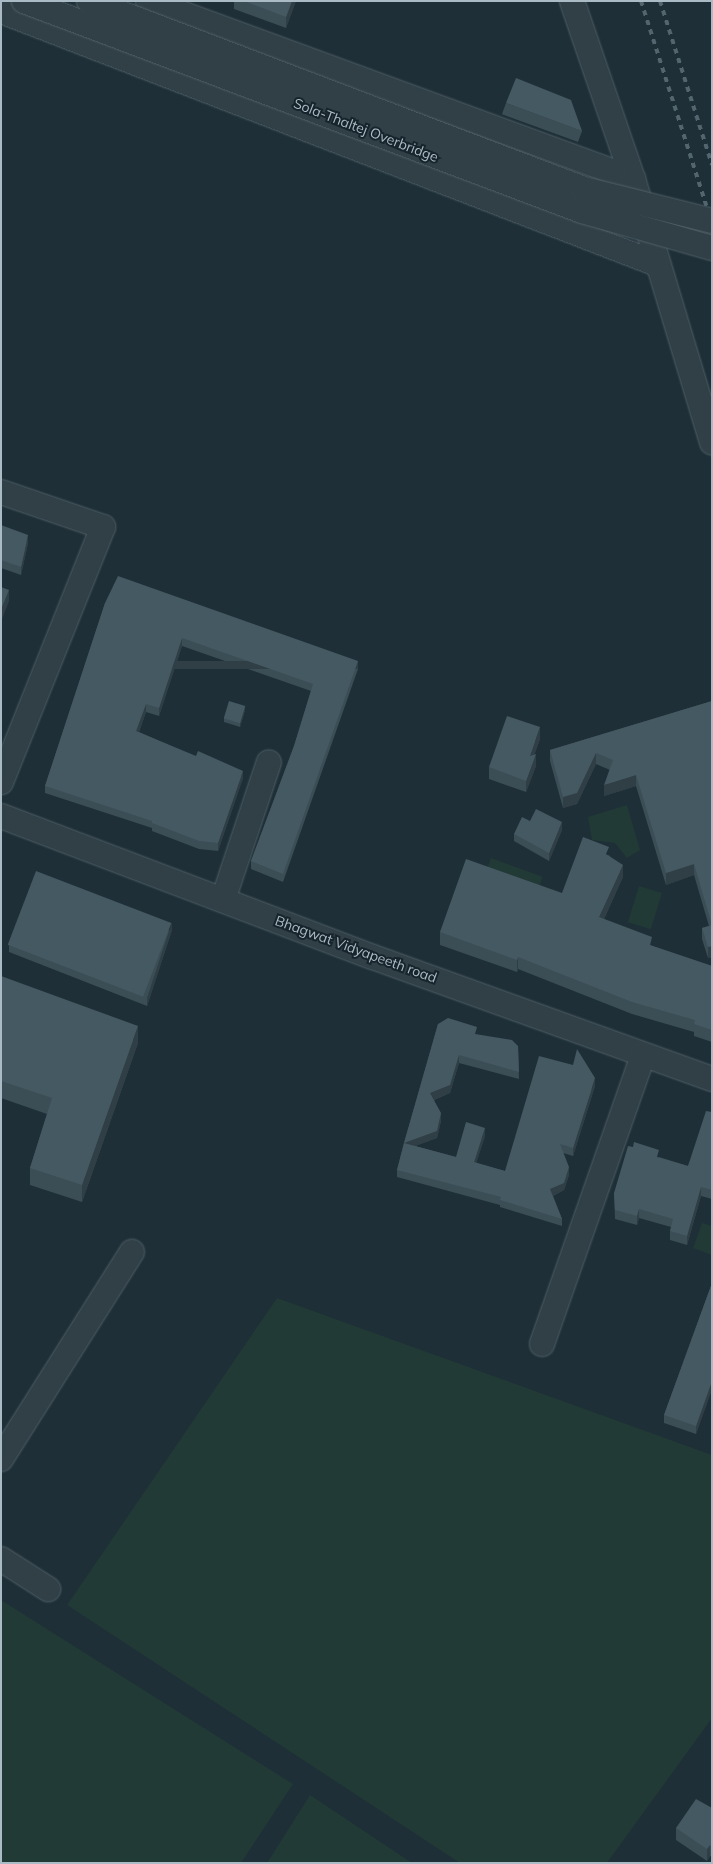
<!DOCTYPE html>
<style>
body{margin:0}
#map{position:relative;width:713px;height:1864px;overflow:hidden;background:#1e2f37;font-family:Mulish,sans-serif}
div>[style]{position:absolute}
.green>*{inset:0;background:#213a36;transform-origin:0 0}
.roads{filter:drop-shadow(0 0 1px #4f5e66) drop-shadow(0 0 1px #4f5e66)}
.minor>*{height:24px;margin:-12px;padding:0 12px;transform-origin:12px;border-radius:12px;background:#314047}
.rail>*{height:4px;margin-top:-2px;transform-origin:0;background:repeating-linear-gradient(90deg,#53656f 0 5px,transparent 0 10px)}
.bridges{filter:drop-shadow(0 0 1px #4f5e66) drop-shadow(0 0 1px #4f5e66)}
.minor-bridge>*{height:24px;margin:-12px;padding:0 12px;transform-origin:12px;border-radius:12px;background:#314047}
.wall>*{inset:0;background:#3b4d55;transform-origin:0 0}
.shaded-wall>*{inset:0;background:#303e45;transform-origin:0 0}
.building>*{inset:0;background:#455963;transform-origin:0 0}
span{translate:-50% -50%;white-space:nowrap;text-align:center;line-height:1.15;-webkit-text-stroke:4px #17242c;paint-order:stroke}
.street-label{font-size:14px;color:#abbbc5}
.frame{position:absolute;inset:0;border:2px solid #abbbc5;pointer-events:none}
</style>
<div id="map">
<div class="green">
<div style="clip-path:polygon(627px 805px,640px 850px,627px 858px,615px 843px,592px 840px,588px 817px)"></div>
<div style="left:491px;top:858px;width:55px;height:19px;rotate:20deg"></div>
<div style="left:639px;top:886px;width:24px;height:38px;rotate:17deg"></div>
<div style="clip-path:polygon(702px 1223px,712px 1226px,712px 1255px,693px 1248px)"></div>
<div style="clip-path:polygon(277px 1298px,712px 1455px,712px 1718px,607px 1863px,460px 1863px,67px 1605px)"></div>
<div style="clip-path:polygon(1px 1600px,293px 1784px,241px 1863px,1px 1863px)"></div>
<div style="clip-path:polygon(310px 1795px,412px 1863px,267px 1863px)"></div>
</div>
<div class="roads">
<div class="minor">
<div style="left:148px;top:1px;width:517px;rotate:20.15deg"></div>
<div style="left:572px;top:1px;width:188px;rotate:71.1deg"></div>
<div style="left:633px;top:179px;width:275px;rotate:73.3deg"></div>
<div style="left:1px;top:11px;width:703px;rotate:21.09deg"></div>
<div style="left:1px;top:492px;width:108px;rotate:18.9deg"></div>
<div style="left:103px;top:527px;width:275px;rotate:111.8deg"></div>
<div style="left:1px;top:816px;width:398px;rotate:20.8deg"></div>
<div style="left:373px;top:957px;width:360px;rotate:19.8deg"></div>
<div style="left:223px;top:900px;width:145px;rotate:-71.6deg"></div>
<div style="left:542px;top:1344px;width:306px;rotate:-70.7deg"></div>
<div style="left:1px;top:1459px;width:245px;rotate:-57.7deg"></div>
<div style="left:1px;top:1559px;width:56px;rotate:32.6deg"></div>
</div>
</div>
<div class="rail">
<div style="left:641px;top:1px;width:234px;rotate:72.3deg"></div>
<div style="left:660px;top:1px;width:172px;rotate:72.4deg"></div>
</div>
<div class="bridges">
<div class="minor-bridge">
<div style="left:24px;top:1px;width:596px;rotate:20.62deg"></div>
<div style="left:582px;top:211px;width:135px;rotate:15.9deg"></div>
<div style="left:89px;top:1px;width:529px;rotate:20.8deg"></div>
<div style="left:584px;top:189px;width:132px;rotate:14deg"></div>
</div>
</div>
<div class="wall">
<div style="clip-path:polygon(234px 1px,296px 1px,286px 28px,234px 9px)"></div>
<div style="left:506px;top:103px;width:81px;height:12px;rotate:20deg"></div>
<div style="clip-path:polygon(1px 525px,28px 543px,21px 575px,1px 568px)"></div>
<div style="clip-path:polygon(105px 603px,358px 669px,283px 882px,251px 869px,251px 861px,294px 746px,311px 691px,182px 646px,159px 716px,146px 712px,139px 732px,243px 778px,218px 851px,199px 849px,152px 831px,152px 828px,45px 793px,45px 786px)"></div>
<div style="clip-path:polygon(712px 701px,712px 957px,708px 958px,702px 939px,702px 928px,709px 926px,694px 875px,666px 885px,636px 786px,604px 796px,610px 770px,596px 764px,577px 804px,563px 808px,550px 761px,550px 750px)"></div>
<div style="clip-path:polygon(245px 710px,240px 727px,224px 722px,224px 718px)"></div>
<div style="clip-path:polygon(540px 739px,534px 755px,536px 766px,526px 792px,489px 779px,489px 767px)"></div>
<div style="clip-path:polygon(530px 821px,562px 830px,549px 861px,514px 841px,514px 834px)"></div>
<div style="clip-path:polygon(609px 855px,623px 877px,604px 919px,652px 946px,712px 966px,712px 1042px,694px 1036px,694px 1032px,632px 1014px,518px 969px,517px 972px,440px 945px,440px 932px,562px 893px)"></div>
<div style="clip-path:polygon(172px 930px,147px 1006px,9px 952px,9px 945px)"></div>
<div style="clip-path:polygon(1px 976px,138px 1043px,82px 1202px,30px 1185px,30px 1168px,47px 1114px,1px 1098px)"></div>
<div style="clip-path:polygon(438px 1024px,518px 1046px,519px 1079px,459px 1063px,450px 1093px,434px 1100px,441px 1121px,437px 1138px,415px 1146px,456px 1157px,485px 1136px,476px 1163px,505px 1171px,595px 1086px,573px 1156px,563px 1153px,569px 1175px,564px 1190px,553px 1196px,562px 1219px,562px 1226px,500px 1207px,500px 1205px,397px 1177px,397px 1170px,404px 1143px)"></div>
<div style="clip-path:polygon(712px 1112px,712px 1199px,701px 1196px,687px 1245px,670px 1240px,670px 1231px,671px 1227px,639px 1218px,637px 1225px,615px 1219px,614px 1193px,659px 1157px,688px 1166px)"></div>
<div style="clip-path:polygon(712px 1283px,712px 1389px,696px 1434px,664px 1423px,664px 1415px)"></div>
<div style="clip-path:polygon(712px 1808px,712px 1857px,710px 1856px,707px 1861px,676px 1840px,676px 1828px)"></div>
</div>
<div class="shaded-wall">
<div style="clip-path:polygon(292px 1px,296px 1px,286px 28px,286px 17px)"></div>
<div style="clip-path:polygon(28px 535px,28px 543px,21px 575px,21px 567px)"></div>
<div style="clip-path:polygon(9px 590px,9px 601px,1px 622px,1px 610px)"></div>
<div style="clip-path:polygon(182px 638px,182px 646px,159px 716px,159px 708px)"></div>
<div style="left:358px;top:661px;width:8px;height:226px;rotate:90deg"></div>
<div style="clip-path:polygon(146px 704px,146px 712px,136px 739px,136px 731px)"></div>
<div style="clip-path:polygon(245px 706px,245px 710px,240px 727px,240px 723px)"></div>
<div style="clip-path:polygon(540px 727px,540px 739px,530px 768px,530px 756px)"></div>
<div style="clip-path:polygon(596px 753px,596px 764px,577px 804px,563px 808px,563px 797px)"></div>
<div style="clip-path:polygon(536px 754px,536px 766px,526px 792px,526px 781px)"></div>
<div style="clip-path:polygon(243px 771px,243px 778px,218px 851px,218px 843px)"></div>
<div style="clip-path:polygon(636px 775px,636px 786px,604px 796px,604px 785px)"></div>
<div style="clip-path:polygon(562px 822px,562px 830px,549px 861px,549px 853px)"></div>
<div style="clip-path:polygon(694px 864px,694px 875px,666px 885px,666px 873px)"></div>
<div style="clip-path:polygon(623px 865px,623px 877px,599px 929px,599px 917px)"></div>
<div style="clip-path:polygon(172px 922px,172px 930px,147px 1006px,147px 998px)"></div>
<div style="clip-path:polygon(712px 946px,712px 957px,708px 958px,708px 947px)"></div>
<div style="clip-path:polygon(518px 957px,518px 969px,517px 972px,517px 960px)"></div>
<div style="clip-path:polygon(138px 1026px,138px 1043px,82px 1202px,82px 1185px)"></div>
<div style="clip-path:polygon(459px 1055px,459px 1063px,450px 1093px,430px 1101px,430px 1093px)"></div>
<div style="clip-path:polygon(595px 1078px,595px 1086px,573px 1156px,573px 1148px)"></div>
<div style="clip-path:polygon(441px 1113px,441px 1121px,437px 1138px,404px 1150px,404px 1143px)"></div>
<div style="clip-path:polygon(485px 1128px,485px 1136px,474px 1170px,474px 1162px)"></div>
<div style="clip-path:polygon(569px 1167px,569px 1175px,564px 1190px,550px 1197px,550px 1189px)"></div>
<div style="clip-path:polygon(701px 1187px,701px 1196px,687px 1245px,687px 1236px)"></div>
<div style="clip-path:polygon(639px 1209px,639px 1218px,637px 1225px,637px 1216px)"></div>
<div style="clip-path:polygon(712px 1381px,712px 1389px,696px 1434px,696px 1426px)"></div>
<div style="clip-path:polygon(710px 1845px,710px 1856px,707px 1861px,707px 1849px)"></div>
</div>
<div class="building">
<div style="clip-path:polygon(244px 1px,292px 1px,286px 17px)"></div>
<div style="clip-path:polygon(516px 78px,571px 100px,582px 131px,506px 103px)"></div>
<div style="clip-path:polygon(1px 525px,28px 535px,21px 567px,1px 560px)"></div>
<div style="clip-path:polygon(118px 576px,358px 661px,283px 874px,251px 861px,294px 746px,313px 684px,182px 638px,159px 708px,146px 704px,136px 731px,196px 756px,198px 751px,243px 771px,218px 843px,199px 841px,152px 823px,152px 821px,45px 786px,105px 603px)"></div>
<div style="clip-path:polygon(1px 587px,9px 590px,1px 610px)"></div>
<div style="left:229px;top:701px;width:17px;height:18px;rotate:17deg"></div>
<div style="clip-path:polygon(712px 701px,712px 946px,708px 947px,702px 928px,712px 925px,694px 864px,666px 873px,636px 775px,604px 785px,613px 760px,596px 753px,577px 793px,563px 797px,550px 750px)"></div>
<div style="clip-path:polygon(507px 716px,540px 727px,530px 756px,536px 754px,526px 781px,489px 767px)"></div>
<div style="clip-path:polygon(536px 809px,562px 822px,549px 853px,514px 834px,522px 817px,530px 821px)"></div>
<div style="clip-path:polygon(583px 837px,609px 847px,606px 854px,623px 865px,599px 917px,652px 937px,650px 945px,712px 966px,712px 1030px,694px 1024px,695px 1020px,632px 1002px,518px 957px,517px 960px,440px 932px,466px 859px,562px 893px)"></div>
<div style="left:36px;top:871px;width:145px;height:79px;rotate:21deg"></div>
<div style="clip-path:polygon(1px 976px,138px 1026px,82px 1185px,30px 1168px,52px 1098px,1px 1081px)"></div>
<div style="clip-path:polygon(448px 1018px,477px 1027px,475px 1034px,512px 1040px,518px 1046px,519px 1072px,459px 1055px,450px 1085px,430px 1093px,441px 1113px,437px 1131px,404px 1143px,438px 1024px)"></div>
<div style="clip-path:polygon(577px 1049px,595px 1078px,573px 1148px,560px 1144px,569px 1167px,564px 1183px,550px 1189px,562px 1219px,500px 1200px,501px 1197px,397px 1170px,404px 1143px,456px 1157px,466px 1122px,485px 1128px,474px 1162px,505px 1171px,539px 1056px,573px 1065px)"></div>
<div style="clip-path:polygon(706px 1111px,712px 1112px,712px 1190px,701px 1187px,687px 1236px,670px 1231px,673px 1219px,639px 1209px,637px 1216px,615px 1210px,614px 1193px,628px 1146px,633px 1147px,634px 1142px,659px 1150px,657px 1157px,688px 1166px)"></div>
<div style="clip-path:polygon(712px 1283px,712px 1381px,696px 1426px,664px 1415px)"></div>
<div style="clip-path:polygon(696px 1799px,712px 1808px,712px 1846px,710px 1845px,707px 1849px,676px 1828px)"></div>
</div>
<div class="street-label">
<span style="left:366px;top:130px;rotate:21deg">Sola-Thaltej Overbridge</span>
<span style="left:356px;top:949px;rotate:20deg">Bhagwat Vidyapeeth road</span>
</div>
<div class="frame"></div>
</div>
